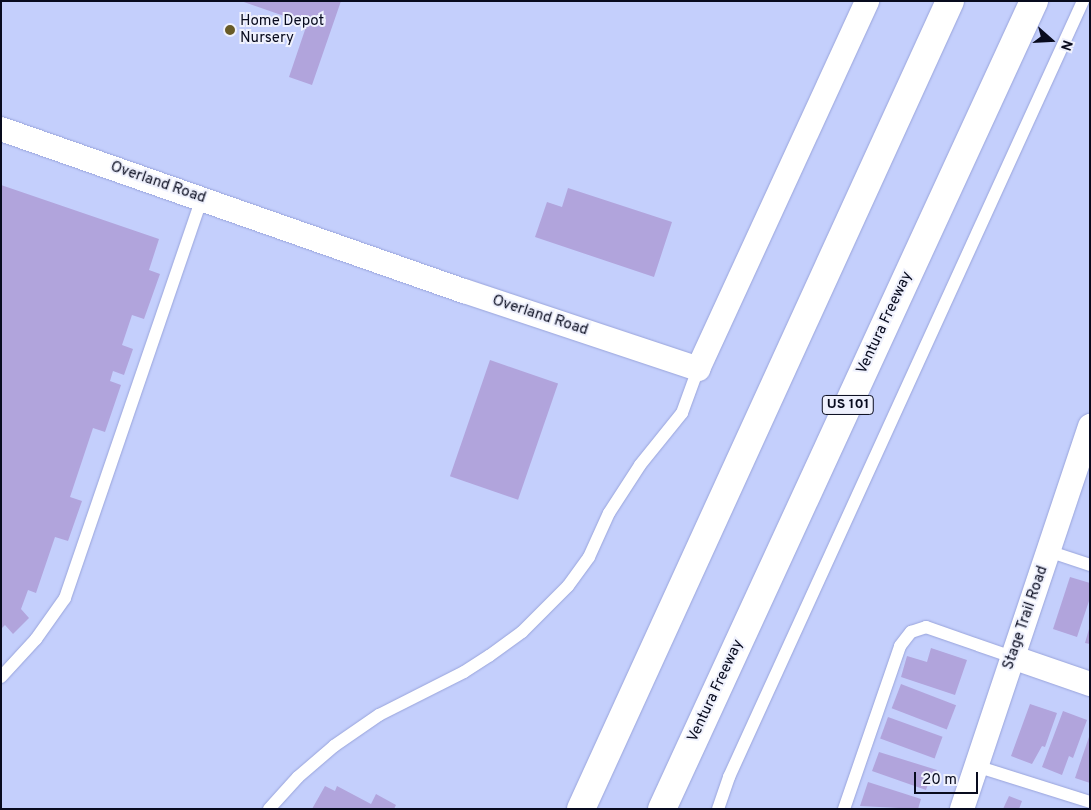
<!DOCTYPE html>
<style>
body{margin:0}
#map{position:relative;width:1091px;height:810px;overflow:hidden;background:#c4cffc;font-family:Overpass,sans-serif}
div>[style]{position:absolute}
.building>*{inset:0;background:#b1a4dc;transform-origin:0 0}
.roads{filter:drop-shadow(0 0 1px #99a4db) drop-shadow(0 0 1px #99a4db)}
.service>*{height:12px;margin:-6px;padding:0 6px;transform-origin:6px;border-radius:6px;background:#fff}
.minor>*{height:24px;margin:-12px;padding:0 12px;transform-origin:12px;border-radius:12px;background:#fff}
.motorway>*{height:28px;margin:-14px;padding:0 14px;transform-origin:14px;border-radius:14px;background:#fff}
.dots>*{width:14px;height:14px;translate:-50% -50%;box-sizing:border-box;border:2px solid #eff1fd;border-radius:50%}
span{translate:-50% -50%;white-space:nowrap;text-align:center;line-height:1.15;-webkit-text-stroke:4px #eff1fd;paint-order:stroke}
.shield-label span{padding:1px 4px;background:#eff1fd;border:1px solid;border-radius:4px;-webkit-text-stroke-width:0}
.shield-label{font-size:14px;color:#080b1e;font-weight:700}
.poi-label{font-size:15px;color:#080b1e}
.left{translate:0 -50%;text-align:left}
.street-label{font-size:15px;color:#080b1e}
.frame{position:absolute;inset:0;border:2px solid #080b1e;pointer-events:none}
.north{position:absolute;left:1026px;top:15px;width:50px;height:50px;-webkit-text-stroke:4px #eff1fd;paint-order:stroke;rotate:109deg;font-size:14px;font-weight:700;line-height:20px;text-align:center;color:#080b1e}
.north::after{content:'';display:block;margin:auto;width:18px;height:22px;background:#080b1e;clip-path:polygon(50% 0,100% 100%,50% 72%,0 100%)}
.scale{position:absolute;left:914px;top:772px;width:64px;height:22px;box-sizing:border-box;border:2px solid #080b1e;border-top:0;padding-left:6px;font-size:15px;line-height:18px;white-space:nowrap;color:#080b1e;-webkit-text-stroke:4px #eff1fd;paint-order:stroke}
</style>
<div id="map">
<div class="building">
<div style="clip-path:polygon(241px 1px,341px 1px,312px 85px,289px 77px,307px 24px)"></div>
<div style="clip-path:polygon(1px 185px,159px 239px,149px 270px,160px 274px,144px 319px,132px 315px,122px 345px,133px 349px,124px 375px,113px 371px,110px 381px,121px 385px,105px 432px,93px 428px,70px 497px,82px 501px,68px 541px,55px 537px,36px 593px,28px 590px,21px 609px,29px 618px,13px 634px,5px 625px,1px 629px)"></div>
<div style="clip-path:polygon(568px 188px,672px 222px,654px 277px,535px 237px,547px 202px,562px 207px)"></div>
<div style="left:490px;top:360px;width:72px;height:123px;rotate:19deg"></div>
<div style="clip-path:polygon(1070px 577px,1090px 583px,1090px 598px,1077px 637px,1053px 629px)"></div>
<div style="clip-path:polygon(1089px 629px,1090px 629px,1090px 644px,1085px 643px)"></div>
<div style="clip-path:polygon(931px 648px,967px 660px,955px 695px,901px 677px,907px 656px,927px 662px)"></div>
<div style="left:901px;top:684px;width:59px;height:26px;rotate:21deg"></div>
<div style="clip-path:polygon(1030px 704px,1057px 713px,1045px 747px,1042px 746px,1032px 764px,1011px 756px)"></div>
<div style="clip-path:polygon(1063px 711px,1087px 720px,1073px 758px,1069px 756px,1062px 775px,1042px 767px)"></div>
<div style="left:888px;top:717px;width:58px;height:23px;rotate:20deg"></div>
<div style="clip-path:polygon(1090px 734px,1090px 783px,1075px 778px)"></div>
<div style="clip-path:polygon(879px 752px,937px 770px,933px 784px,929px 781px,926px 790px,872px 771px)"></div>
<div style="clip-path:polygon(868px 782px,921px 799px,918px 809px,860px 806px)"></div>
<div style="clip-path:polygon(325px 786px,335px 791px,337px 786px,371px 804px,376px 794px,396px 805px,394px 809px,312px 809px)"></div>
<div style="clip-path:polygon(1009px 796px,1022px 801px,1019px 809px,1003px 809px)"></div>
</div>
<div class="roads">
<div class="service">
<div style="left:1048px;top:551px;width:44px;rotate:18.4deg"></div>
<div style="left:1px;top:677px;width:52px;rotate:-47.4deg"></div>
<div style="left:36px;top:639px;width:50px;rotate:-54.7deg"></div>
<div style="left:65px;top:598px;width:423px;rotate:-71.1deg"></div>
<div style="left:976px;top:766px;width:120px;rotate:17.5deg"></div>
<div style="left:269px;top:809px;width:43px;rotate:-47.8deg"></div>
<div style="left:298px;top:777px;width:48px;rotate:-40.7deg"></div>
<div style="left:334px;top:746px;width:55px;rotate:-34.6deg"></div>
<div style="left:379px;top:715px;width:95px;rotate:-26.8deg"></div>
<div style="left:464px;top:672px;width:30px;rotate:-33deg"></div>
<div style="left:489px;top:656px;width:41px;rotate:-36deg"></div>
<div style="left:522px;top:632px;width:65px;rotate:-45deg"></div>
<div style="left:568px;top:586px;width:36px;rotate:-54deg"></div>
<div style="left:589px;top:557px;width:48px;rotate:-65.6deg"></div>
<div style="left:609px;top:513px;width:57px;rotate:-57.1deg"></div>
<div style="left:640px;top:465px;width:67px;rotate:-51.1deg"></div>
<div style="left:682px;top:413px;width:47px;rotate:-70deg"></div>
<div style="left:718px;top:809px;width:34px;rotate:-71deg"></div>
<div style="left:729px;top:777px;width:853px;rotate:-65.48deg"></div>
<div style="left:844px;top:809px;width:172px;rotate:-71deg"></div>
<div style="left:900px;top:646px;width:18px;rotate:-52deg"></div>
<div style="left:911px;top:632px;width:16px;rotate:-18deg"></div>
<div style="left:926px;top:627px;width:91px;rotate:19.2deg"></div>
</div>
<div class="minor">
<div style="left:1px;top:129px;width:491px;rotate:19.3deg"></div>
<div style="left:464px;top:291px;width:247px;rotate:18.4deg"></div>
<div style="left:698px;top:369px;width:405px;rotate:-65.3deg"></div>
<div style="left:1012px;top:657px;width:83px;rotate:19.1deg"></div>
<div style="left:962px;top:809px;width:404px;rotate:-71.5deg"></div>
</div>
<div class="motorway">
<div style="left:581px;top:809px;width:888px;rotate:-65.45deg"></div>
<div style="left:662px;top:809px;width:890px;rotate:-65.28deg"></div>
</div>
</div>
<div class="dots">
<div style="left:230px;top:30px;background:#685b28"></div>
</div>
<div class="shield-label">
<span style="left:848px;top:405px">US 101</span>
</div>
<div class="poi-label">
<span class="left" style="left:240px;top:30px">Home Depot<br>Nursery</span>
</div>
<div class="street-label">
<span style="left:158px;top:183px;rotate:19deg">Overland Road</span>
<span style="left:540px;top:316px;rotate:18deg">Overland Road</span>
<span style="left:885px;top:323px;rotate:-65deg">Ventura Freeway</span>
<span style="left:1026px;top:618px;rotate:-71deg">Stage Trail Road</span>
<span style="left:716px;top:691px;rotate:-65deg">Ventura Freeway</span>
</div>
<div class="frame"></div>
<div class="north">N</div>
<div class="scale">20 m</div>
</div>
